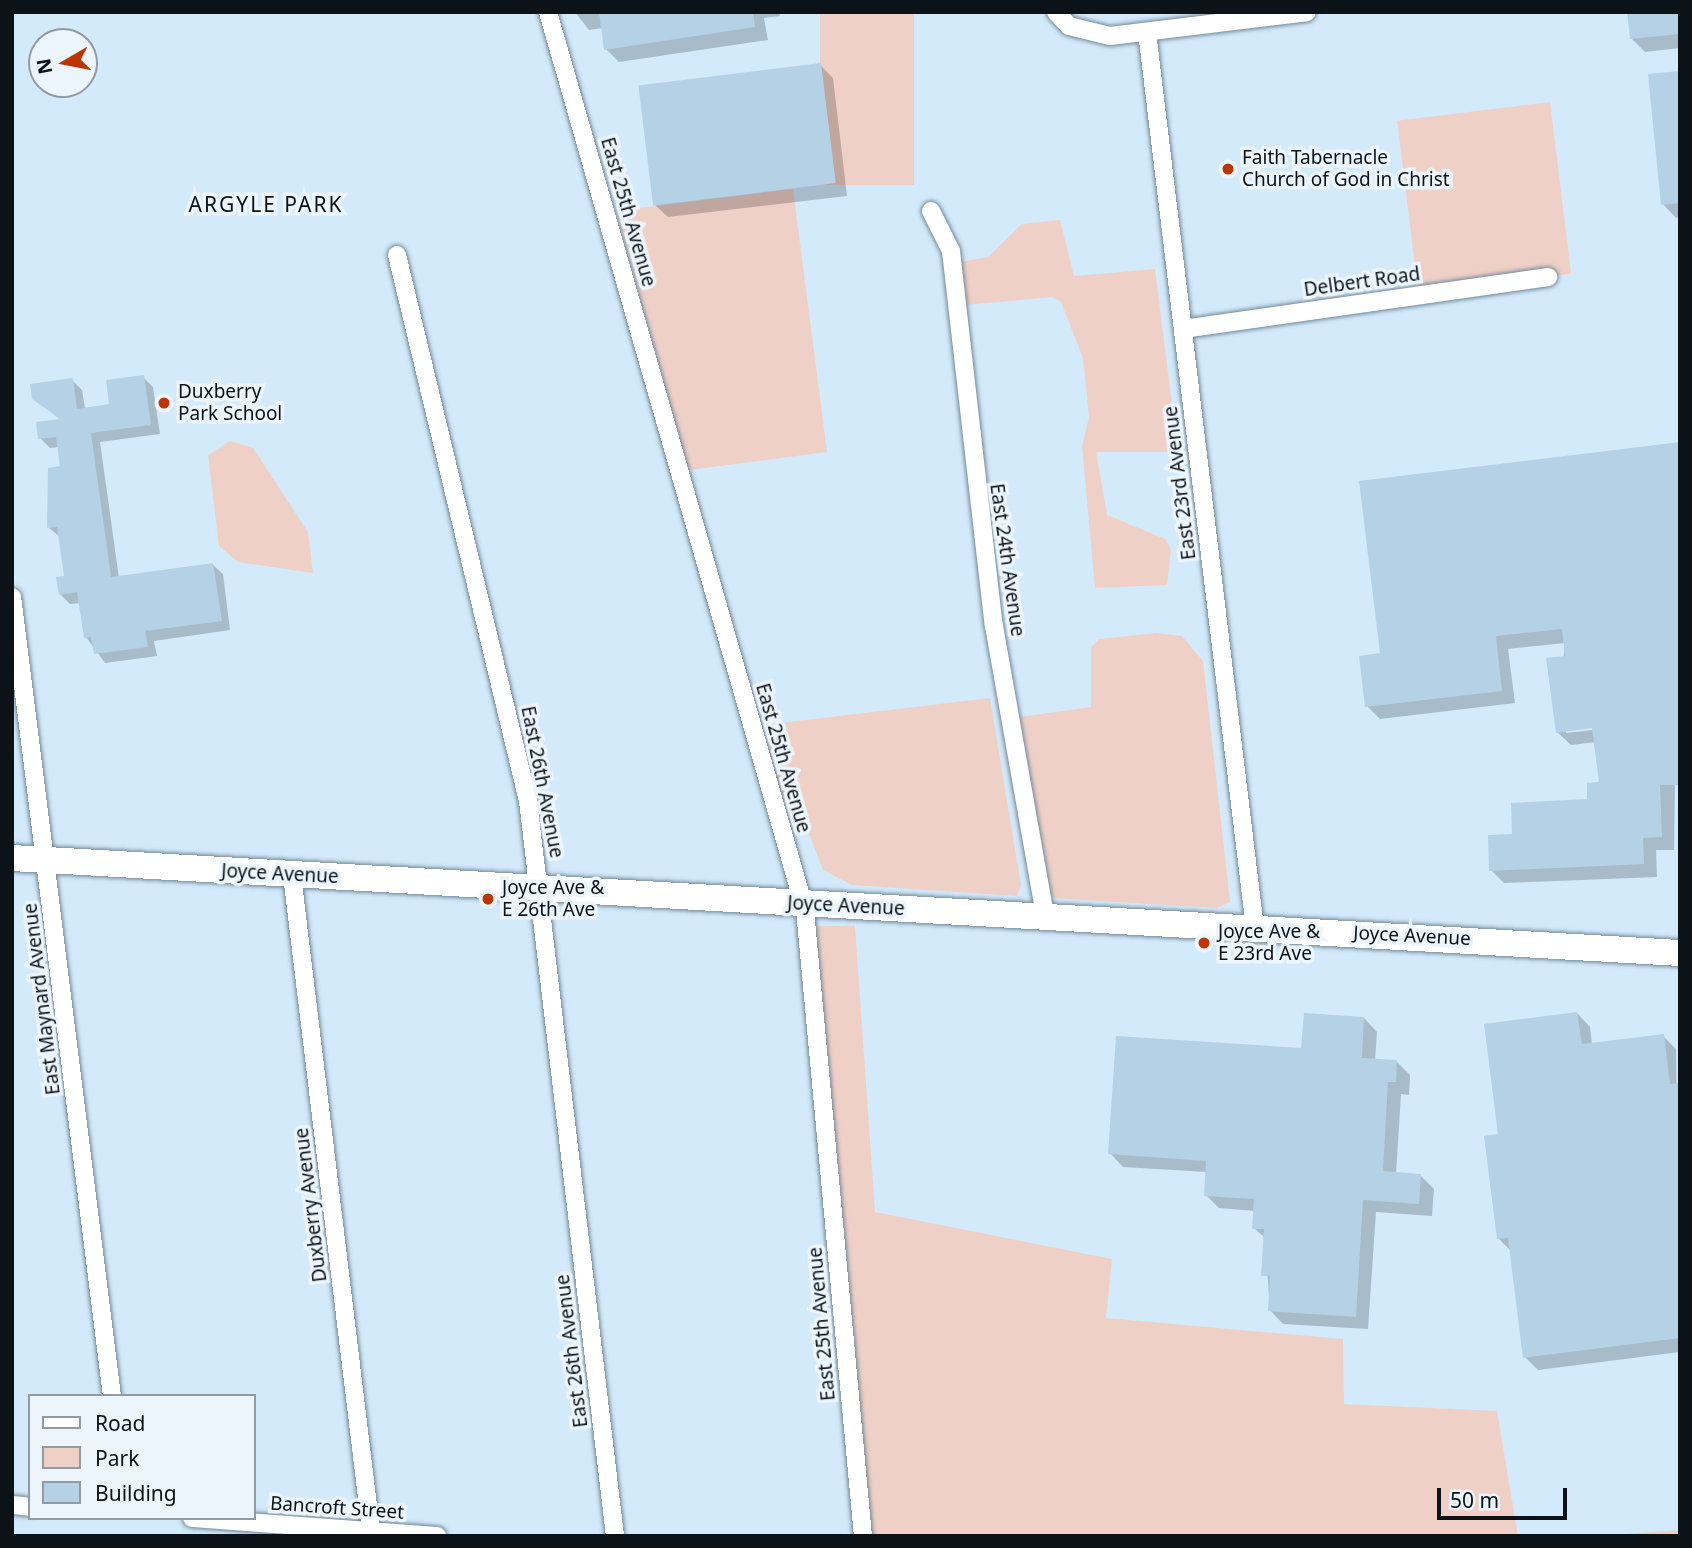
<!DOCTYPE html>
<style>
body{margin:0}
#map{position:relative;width:1692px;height:1548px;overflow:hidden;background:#d3eafb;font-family:"Noto Sans",sans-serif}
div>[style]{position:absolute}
.green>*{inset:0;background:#efd0c7;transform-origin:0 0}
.shadow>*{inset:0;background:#0003}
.building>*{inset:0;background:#b5d1e5;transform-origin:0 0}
.roads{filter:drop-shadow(0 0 2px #748999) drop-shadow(0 0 2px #748999)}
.street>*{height:18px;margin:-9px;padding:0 9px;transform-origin:9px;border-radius:9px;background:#fff}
.secondary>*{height:26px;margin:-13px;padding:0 13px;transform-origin:13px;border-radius:13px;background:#fff}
.dots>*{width:19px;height:19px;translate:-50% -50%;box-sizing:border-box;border:4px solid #ecf5fc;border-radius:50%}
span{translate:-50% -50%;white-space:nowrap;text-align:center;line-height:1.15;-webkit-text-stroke:7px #ecf5fc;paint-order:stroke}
.poi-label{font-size:19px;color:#0b1319}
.left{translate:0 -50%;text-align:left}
.street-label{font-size:19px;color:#0b1319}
.neighbourhood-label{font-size:21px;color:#0b1319;letter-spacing:2px}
.frame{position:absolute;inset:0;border:14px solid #0b1319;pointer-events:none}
.legend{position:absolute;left:28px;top:1394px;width:228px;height:126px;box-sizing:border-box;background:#ecf5fc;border:2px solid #929ba1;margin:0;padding:9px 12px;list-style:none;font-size:21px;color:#0b1319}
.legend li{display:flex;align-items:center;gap:14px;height:35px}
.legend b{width:35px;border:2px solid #929ba1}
.north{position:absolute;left:28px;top:28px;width:70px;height:70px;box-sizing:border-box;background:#ecf5fc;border:2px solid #929ba1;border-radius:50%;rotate:260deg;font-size:19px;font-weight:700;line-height:28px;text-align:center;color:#0b1319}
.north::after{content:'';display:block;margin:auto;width:24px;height:32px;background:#bd3500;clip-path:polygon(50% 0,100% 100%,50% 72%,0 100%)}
.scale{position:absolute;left:1437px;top:1488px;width:130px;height:32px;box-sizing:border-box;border:4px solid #0b1319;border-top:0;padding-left:9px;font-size:21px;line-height:24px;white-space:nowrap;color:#0b1319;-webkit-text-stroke:5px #ecf5fc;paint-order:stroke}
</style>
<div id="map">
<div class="green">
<div style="left:820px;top:12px;width:94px;height:173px"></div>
<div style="left:1550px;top:102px;width:173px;height:154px;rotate:83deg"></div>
<div style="clip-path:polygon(793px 189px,827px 452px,689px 470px,616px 211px)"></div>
<div style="clip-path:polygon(1060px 220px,1074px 276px,1155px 269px,1178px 452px,1096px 452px,1107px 515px,1165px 539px,1171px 549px,1167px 585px,1095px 588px,1082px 446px,1089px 417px,1083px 358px,1061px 302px,1053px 297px,965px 305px,960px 262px,988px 257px,1022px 224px)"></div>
<div style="clip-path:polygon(230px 441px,253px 448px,308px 532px,313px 573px,238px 562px,219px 546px,208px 455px)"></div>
<div style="clip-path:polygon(1157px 633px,1182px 636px,1203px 661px,1230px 902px,1217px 908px,1054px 898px,1042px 881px,1013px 718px,1091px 707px,1091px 647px,1099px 639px)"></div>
<div style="clip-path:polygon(990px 698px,1021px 885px,1017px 896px,852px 885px,823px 870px,800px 810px,783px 803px,764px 725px)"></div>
<div style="clip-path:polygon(814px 926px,855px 926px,875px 1212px,1112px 1259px,1106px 1318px,1343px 1339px,1344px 1404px,1497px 1411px,1518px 1536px,872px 1536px)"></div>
<div style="clip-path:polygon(1680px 1530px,1680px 1536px,1598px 1536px)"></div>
</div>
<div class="shadow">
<div style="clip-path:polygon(575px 12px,779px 12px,780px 16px,764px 18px,768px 40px,619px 62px,606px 49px,603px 28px,589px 30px)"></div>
<div style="clip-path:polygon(1680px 12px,1680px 48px,1645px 52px,1632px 39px)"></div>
<div style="clip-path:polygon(820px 65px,833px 78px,847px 196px,668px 217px,654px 204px)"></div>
<div style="clip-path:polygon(1680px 73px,1680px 217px,1676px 218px,1663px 204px)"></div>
<div style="clip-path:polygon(143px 377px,153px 387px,160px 434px,100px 442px,119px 578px,213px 565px,223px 574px,230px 630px,154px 641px,157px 656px,105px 663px,86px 637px,81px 603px,70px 604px,60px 594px,66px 577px,60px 537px,49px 528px,62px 468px,59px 447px,50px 448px,40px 438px,61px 420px,34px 398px,72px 380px,82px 390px,85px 409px,111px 406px)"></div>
<div style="clip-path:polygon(evenodd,1680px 444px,1674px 850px,1656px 850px,1657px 877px,1504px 883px,1491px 870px,1514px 836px,1589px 801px,1601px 784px,1596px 742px,1571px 745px,1557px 732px,1565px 643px,1508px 649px,1515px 703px,1380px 719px,1367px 706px,1382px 655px,1680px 444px,1601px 726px,1601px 729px,1566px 733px,1566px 730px,1601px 726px)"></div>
<div style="clip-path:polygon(1577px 1013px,1590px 1027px,1592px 1045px,1663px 1036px,1676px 1049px,1680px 1352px,1538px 1370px,1525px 1357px,1511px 1251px,1499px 1239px,1500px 1136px)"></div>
<div style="clip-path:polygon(1364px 1018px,1377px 1032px,1375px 1061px,1397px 1062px,1410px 1075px,1409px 1095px,1401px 1094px,1396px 1174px,1420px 1175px,1434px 1189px,1432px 1216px,1376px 1212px,1368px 1329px,1283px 1324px,1270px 1310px,1265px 1238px,1254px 1228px,1255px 1211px,1219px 1208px,1206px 1195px,1207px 1172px,1123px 1167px,1110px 1153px)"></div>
</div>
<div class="building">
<div style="clip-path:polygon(599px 12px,753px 12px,755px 27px,604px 50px)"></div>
<div style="clip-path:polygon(1627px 12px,1680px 12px,1680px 34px,1630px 39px)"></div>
<div style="left:821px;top:63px;width:121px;height:184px;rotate:83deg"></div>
<div style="clip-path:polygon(1680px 71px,1680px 203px,1661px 205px,1648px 74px)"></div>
<div style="clip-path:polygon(144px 375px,151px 425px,91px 433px,111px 577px,213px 563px,222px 621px,145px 631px,148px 647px,94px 654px,91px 637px,84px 638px,77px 592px,59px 595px,56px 577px,64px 576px,57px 527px,47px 528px,48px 468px,60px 466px,56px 437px,38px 439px,36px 422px,60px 419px,32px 399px,30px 384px,73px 378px,77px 409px,109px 404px,106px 380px)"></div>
<div style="clip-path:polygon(1680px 442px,1680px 785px,1660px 785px,1662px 837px,1643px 838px,1644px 864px,1489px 871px,1488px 835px,1512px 834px,1511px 803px,1587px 799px,1587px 783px,1599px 782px,1592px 728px,1556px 733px,1546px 658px,1565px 656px,1562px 629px,1496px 636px,1502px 691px,1365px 707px,1359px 656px,1380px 653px,1359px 481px)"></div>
<div style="clip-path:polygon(1577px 1012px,1582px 1044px,1664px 1034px,1670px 1084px,1680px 1083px,1680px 1338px,1523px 1358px,1508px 1238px,1497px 1239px,1484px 1136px,1498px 1134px,1484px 1024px)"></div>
<div style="clip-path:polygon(1304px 1013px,1364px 1017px,1362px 1058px,1397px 1060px,1396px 1082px,1388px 1082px,1383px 1171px,1421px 1174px,1419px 1204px,1363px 1200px,1356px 1317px,1268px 1311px,1270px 1276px,1261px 1276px,1264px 1229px,1252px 1229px,1254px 1199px,1204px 1196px,1206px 1161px,1108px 1154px,1116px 1036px,1301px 1048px)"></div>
</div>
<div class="roads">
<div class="street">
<div style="left:548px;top:12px;width:934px;rotate:74.03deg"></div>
<div style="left:805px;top:910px;width:629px;rotate:84.71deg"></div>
<div style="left:1056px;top:12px;width:19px;rotate:47deg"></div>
<div style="left:1069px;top:26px;width:42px;rotate:13.7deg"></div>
<div style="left:1110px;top:36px;width:198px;rotate:-6.9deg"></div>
<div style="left:1147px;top:32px;width:902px;rotate:83.13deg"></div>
<div style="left:931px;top:211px;width:45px;rotate:63.4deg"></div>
<div style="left:951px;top:251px;width:377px;rotate:83.5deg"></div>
<div style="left:994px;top:626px;width:294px;rotate:80deg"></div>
<div style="left:397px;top:255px;width:561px;rotate:76.51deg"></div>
<div style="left:528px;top:801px;width:740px;rotate:83.25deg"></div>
<div style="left:1183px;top:329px;width:369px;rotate:-8.1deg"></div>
<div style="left:12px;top:597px;width:805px;rotate:82.87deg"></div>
<div style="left:292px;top:875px;width:661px;rotate:83.13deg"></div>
<div style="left:12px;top:1505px;width:18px;rotate:6deg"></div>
<div style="left:192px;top:1518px;width:246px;rotate:4.2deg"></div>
</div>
<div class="secondary">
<div style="left:12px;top:858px;width:1671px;rotate:3.26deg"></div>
</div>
</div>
<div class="dots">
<div style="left:1228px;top:169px;background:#bd3500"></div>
<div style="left:164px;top:403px;background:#bd3500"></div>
<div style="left:488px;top:899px;background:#bd3500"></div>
<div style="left:1204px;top:943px;background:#bd3500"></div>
</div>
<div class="poi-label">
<span class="left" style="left:1242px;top:169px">Faith Tabernacle<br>Church of God in Christ</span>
<span class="left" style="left:178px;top:403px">Duxberry<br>Park School</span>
<span class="left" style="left:502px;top:899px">Joyce Ave &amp;<br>E 26th Ave</span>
<span class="left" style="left:1218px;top:943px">Joyce Ave &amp;<br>E 23rd Ave</span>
</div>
<div class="street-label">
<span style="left:628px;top:212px;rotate:74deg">East 25th Avenue</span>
<span style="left:1362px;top:282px;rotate:-8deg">Delbert Road</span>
<span style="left:1180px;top:483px;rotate:-97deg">East 23rd Avenue</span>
<span style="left:1007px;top:560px;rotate:82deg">East 24th Avenue</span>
<span style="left:783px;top:758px;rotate:74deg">East 25th Avenue</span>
<span style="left:542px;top:782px;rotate:79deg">East 26th Avenue</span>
<span style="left:280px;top:874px;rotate:3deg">Joyce Avenue</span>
<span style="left:846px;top:906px;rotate:3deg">Joyce Avenue</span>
<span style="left:1412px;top:936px;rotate:3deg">Joyce Avenue</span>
<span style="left:42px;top:999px;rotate:-97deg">East Maynard Avenue</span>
<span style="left:311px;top:1205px;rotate:-97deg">Duxberry Avenue</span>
<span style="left:822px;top:1324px;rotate:-95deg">East 25th Avenue</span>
<span style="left:572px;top:1351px;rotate:-97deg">East 26th Avenue</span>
<span style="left:337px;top:1508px;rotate:4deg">Bancroft Street</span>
</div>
<div class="neighbourhood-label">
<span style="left:266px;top:204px">ARGYLE PARK</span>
</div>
<div class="frame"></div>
<ul class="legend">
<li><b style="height:9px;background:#fff"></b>Road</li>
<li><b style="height:19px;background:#efd0c7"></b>Park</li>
<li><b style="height:19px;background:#b5d1e5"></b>Building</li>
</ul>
<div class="north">N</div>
<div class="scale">50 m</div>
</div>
